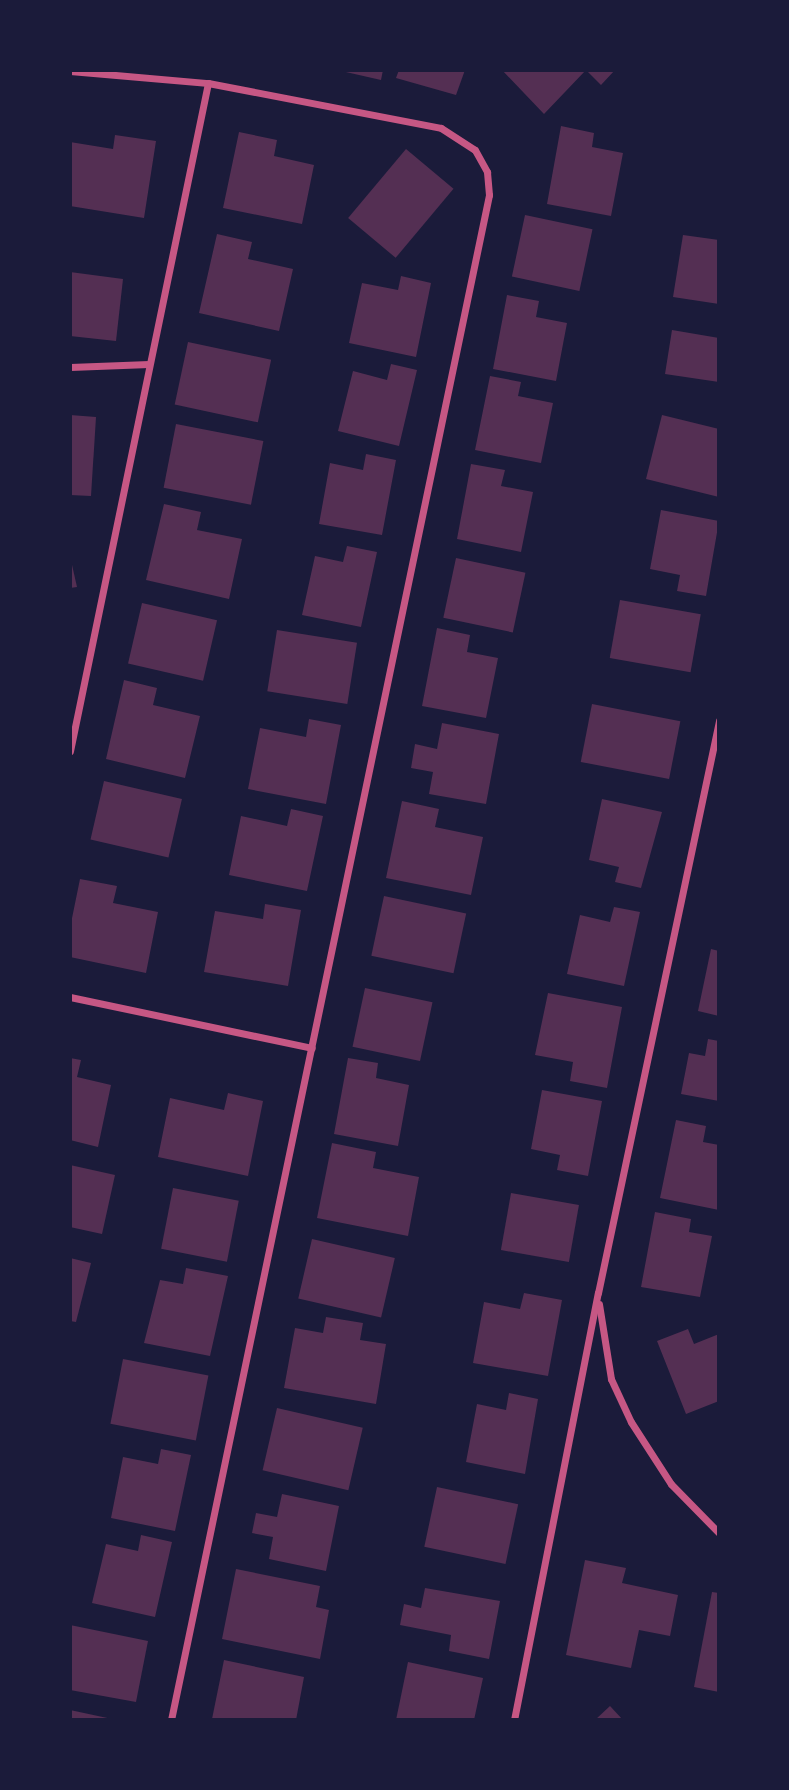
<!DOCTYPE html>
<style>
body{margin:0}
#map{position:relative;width:789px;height:1790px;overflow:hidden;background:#1b1b3a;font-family:Arial,sans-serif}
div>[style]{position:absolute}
.building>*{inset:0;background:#542f53;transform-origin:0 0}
.minor>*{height:7px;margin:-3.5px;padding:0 3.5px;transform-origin:3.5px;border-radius:3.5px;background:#c65784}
span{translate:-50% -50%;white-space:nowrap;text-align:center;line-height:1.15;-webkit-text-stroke:7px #1b1b3a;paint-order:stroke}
.frame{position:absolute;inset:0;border:72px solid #1b1b3a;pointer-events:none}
</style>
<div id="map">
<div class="building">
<div style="clip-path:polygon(337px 70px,383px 70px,381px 80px)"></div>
<div style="clip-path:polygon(399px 70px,465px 70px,456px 95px,396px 78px)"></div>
<div style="clip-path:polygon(502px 70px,615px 70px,601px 85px,586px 70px,544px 114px)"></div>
<div style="clip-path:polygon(561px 126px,594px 133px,592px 147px,623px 153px,611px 216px,547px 204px)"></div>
<div style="clip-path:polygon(239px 132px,277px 140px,274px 156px,314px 165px,302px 224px,223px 208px)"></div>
<div style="clip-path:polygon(115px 135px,156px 141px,144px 218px,70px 206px,70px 142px,113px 149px)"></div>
<div style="left:406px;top:149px;width:62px;height:90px;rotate:40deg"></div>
<div style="left:525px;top:215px;width:69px;height:63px;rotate:12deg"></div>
<div style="clip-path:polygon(217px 234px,252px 242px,248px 259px,293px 269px,279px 331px,199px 313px)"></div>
<div style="clip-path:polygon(683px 235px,719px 240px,719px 304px,673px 297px)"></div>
<div style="clip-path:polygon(70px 272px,123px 279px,116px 341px,70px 336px)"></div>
<div style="clip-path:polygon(401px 276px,431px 283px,416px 357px,349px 343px,362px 283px,398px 290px)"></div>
<div style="clip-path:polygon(507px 295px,539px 301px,536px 317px,567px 323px,556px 381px,493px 369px)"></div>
<div style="clip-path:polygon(672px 330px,719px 338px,719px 382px,665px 374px)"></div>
<div style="left:188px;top:342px;width:85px;height:64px;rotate:12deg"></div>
<div style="clip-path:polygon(391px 364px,417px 370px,399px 446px,338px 431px,353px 371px,387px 380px)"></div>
<div style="clip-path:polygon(490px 376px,521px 382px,518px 396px,553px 403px,541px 463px,475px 450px)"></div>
<div style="clip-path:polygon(70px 415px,96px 417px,91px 496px,70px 495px)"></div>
<div style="clip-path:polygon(662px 415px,719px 429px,719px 497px,646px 479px)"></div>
<div style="left:176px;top:424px;width:89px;height:65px;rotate:11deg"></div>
<div style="clip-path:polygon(366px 454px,396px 460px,382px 535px,319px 524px,330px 463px,363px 470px)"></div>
<div style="clip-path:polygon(471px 464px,505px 470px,501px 486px,533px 492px,521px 552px,457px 539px)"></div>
<div style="clip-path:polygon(164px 504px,201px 512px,197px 530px,242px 539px,229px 599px,146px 580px)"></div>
<div style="clip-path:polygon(661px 510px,719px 521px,706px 596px,677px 591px,680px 575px,650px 569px)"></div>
<div style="clip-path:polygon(347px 546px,377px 552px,361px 627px,302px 615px,315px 556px,343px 562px)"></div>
<div style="clip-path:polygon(70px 556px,77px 587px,70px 588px)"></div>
<div style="left:456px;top:558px;width:71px;height:61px;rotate:12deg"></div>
<div style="left:620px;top:600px;width:82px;height:59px;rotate:10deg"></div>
<div style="left:142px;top:603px;width:77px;height:62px;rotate:13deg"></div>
<div style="clip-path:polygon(437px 628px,470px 635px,467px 652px,498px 658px,486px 718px,422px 706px)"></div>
<div style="left:277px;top:630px;width:81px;height:62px;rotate:9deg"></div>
<div style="clip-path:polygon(124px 680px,157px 688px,153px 705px,200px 716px,185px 778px,106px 759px)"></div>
<div style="left:592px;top:704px;width:90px;height:59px;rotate:11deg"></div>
<div style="clip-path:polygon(309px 719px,341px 725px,326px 804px,248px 789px,260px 728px,306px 737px)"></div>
<div style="clip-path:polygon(442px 723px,499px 734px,486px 804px,429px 794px,433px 772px,411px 768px,415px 744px,437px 749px)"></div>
<div style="left:104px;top:781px;width:80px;height:60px;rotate:13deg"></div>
<div style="clip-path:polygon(602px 799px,662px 812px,641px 888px,615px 882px,619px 867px,589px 860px)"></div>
<div style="clip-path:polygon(402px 801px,439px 809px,435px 827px,483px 837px,471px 895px,386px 878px)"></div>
<div style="clip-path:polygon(291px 809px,323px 816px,307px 891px,229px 875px,241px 816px,287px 826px)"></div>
<div style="clip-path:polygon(80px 879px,117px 886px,113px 903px,158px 912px,146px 973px,70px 957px,70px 928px)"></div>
<div style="left:384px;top:896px;width:84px;height:61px;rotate:12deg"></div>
<div style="clip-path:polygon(265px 904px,301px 910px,288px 986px,204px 972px,215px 911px,263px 919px)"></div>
<div style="clip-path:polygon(614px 907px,640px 912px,624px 986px,567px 974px,580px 915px,610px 922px)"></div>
<div style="clip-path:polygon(711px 949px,719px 951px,719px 1016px,698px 1011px)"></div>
<div style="left:365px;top:988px;width:69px;height:60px;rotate:12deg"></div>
<div style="clip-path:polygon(548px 993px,622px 1007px,607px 1088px,570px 1081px,573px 1062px,535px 1055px)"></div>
<div style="clip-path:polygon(708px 1039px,719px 1041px,719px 1101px,681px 1094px,689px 1053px,705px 1056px)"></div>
<div style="clip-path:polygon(70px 1058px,81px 1060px,77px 1077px,111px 1085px,98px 1147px,70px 1140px)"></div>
<div style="clip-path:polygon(348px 1058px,378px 1063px,376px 1078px,409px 1085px,398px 1146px,334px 1134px)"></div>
<div style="clip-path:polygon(542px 1090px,602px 1101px,588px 1176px,557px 1170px,560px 1155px,531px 1149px)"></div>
<div style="clip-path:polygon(228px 1093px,263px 1101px,248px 1176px,158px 1157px,170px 1098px,224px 1110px)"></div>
<div style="clip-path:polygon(676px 1120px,706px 1126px,703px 1142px,719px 1145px,719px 1210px,660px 1198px)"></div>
<div style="clip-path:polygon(332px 1143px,376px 1152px,373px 1168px,419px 1177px,408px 1236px,317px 1218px)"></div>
<div style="clip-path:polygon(70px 1165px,115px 1175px,102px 1234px,70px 1227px)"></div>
<div style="left:173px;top:1188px;width:67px;height:62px;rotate:11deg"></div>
<div style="left:511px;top:1193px;width:69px;height:58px;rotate:10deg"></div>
<div style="clip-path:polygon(655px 1212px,691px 1219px,689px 1232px,712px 1236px,700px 1297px,641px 1287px)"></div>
<div style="left:312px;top:1239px;width:85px;height:61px;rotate:13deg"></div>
<div style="clip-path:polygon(70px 1258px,91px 1263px,76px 1322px,70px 1321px)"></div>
<div style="clip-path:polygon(186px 1268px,228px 1276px,210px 1356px,144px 1343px,160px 1280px,183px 1284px)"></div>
<div style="clip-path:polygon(524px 1293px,562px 1300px,548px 1376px,473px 1363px,484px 1302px,520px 1309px)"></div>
<div style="clip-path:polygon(326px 1317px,363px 1323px,360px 1340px,386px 1344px,376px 1404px,284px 1388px,295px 1328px,323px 1333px)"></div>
<div style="clip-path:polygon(688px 1329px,694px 1344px,719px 1334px,719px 1401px,686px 1414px,657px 1341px)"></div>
<div style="left:123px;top:1359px;width:87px;height:66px;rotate:11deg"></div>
<div style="clip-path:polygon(509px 1393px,538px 1399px,525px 1474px,466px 1462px,477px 1404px,506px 1410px)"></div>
<div style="left:277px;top:1408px;width:88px;height:64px;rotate:13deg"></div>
<div style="clip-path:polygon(161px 1449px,191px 1455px,175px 1531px,111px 1518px,123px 1457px,158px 1464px)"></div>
<div style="left:437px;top:1487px;width:83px;height:61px;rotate:12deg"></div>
<div style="clip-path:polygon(282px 1494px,339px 1506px,326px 1571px,269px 1559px,273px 1537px,252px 1533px,256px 1513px,277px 1517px)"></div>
<div style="clip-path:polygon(141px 1535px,172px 1542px,155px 1617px,92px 1603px,106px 1544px,138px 1551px)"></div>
<div style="clip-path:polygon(585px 1560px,626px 1568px,622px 1583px,678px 1595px,670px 1636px,639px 1630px,631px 1668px,566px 1655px)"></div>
<div style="clip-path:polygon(236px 1569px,320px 1586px,316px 1607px,329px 1610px,320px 1659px,222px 1639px)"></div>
<div style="clip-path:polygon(425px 1588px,500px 1601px,489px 1659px,449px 1651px,451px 1635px,400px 1625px,404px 1604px,421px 1608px)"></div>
<div style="clip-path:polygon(712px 1592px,719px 1593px,719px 1692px,694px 1687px)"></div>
<div style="clip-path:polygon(70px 1625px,148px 1641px,136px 1702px,70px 1690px)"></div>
<div style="clip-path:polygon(224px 1660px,304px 1677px,296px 1720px,212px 1719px)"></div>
<div style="clip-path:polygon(408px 1662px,483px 1678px,474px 1720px,396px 1720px)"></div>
<div style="clip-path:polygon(610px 1706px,623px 1720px,595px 1720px)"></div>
<div style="clip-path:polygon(70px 1710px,112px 1719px,112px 1720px,70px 1720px)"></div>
</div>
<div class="minor">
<div style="left:70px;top:71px;width:139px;rotate:5deg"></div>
<div style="left:208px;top:83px;width:237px;rotate:10.9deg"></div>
<div style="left:441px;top:128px;width:40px;rotate:32.9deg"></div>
<div style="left:475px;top:150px;width:25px;rotate:61deg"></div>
<div style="left:487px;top:172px;width:23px;rotate:85deg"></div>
<div style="left:489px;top:195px;width:1558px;rotate:101.78deg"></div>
<div style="left:70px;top:367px;width:79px;rotate:-2.2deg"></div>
<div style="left:70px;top:751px;width:682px;rotate:-78.33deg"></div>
<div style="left:70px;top:997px;width:247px;rotate:11.9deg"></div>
<div style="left:599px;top:1304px;width:76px;rotate:80.9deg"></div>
<div style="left:611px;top:1379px;width:47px;rotate:65.1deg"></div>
<div style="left:631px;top:1422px;width:74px;rotate:57.2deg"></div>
<div style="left:671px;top:1484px;width:69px;rotate:45.6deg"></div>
<div style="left:514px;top:1720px;width:435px;rotate:-78.9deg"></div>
<div style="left:598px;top:1293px;width:585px;rotate:-78.06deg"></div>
</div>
<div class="frame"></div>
</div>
